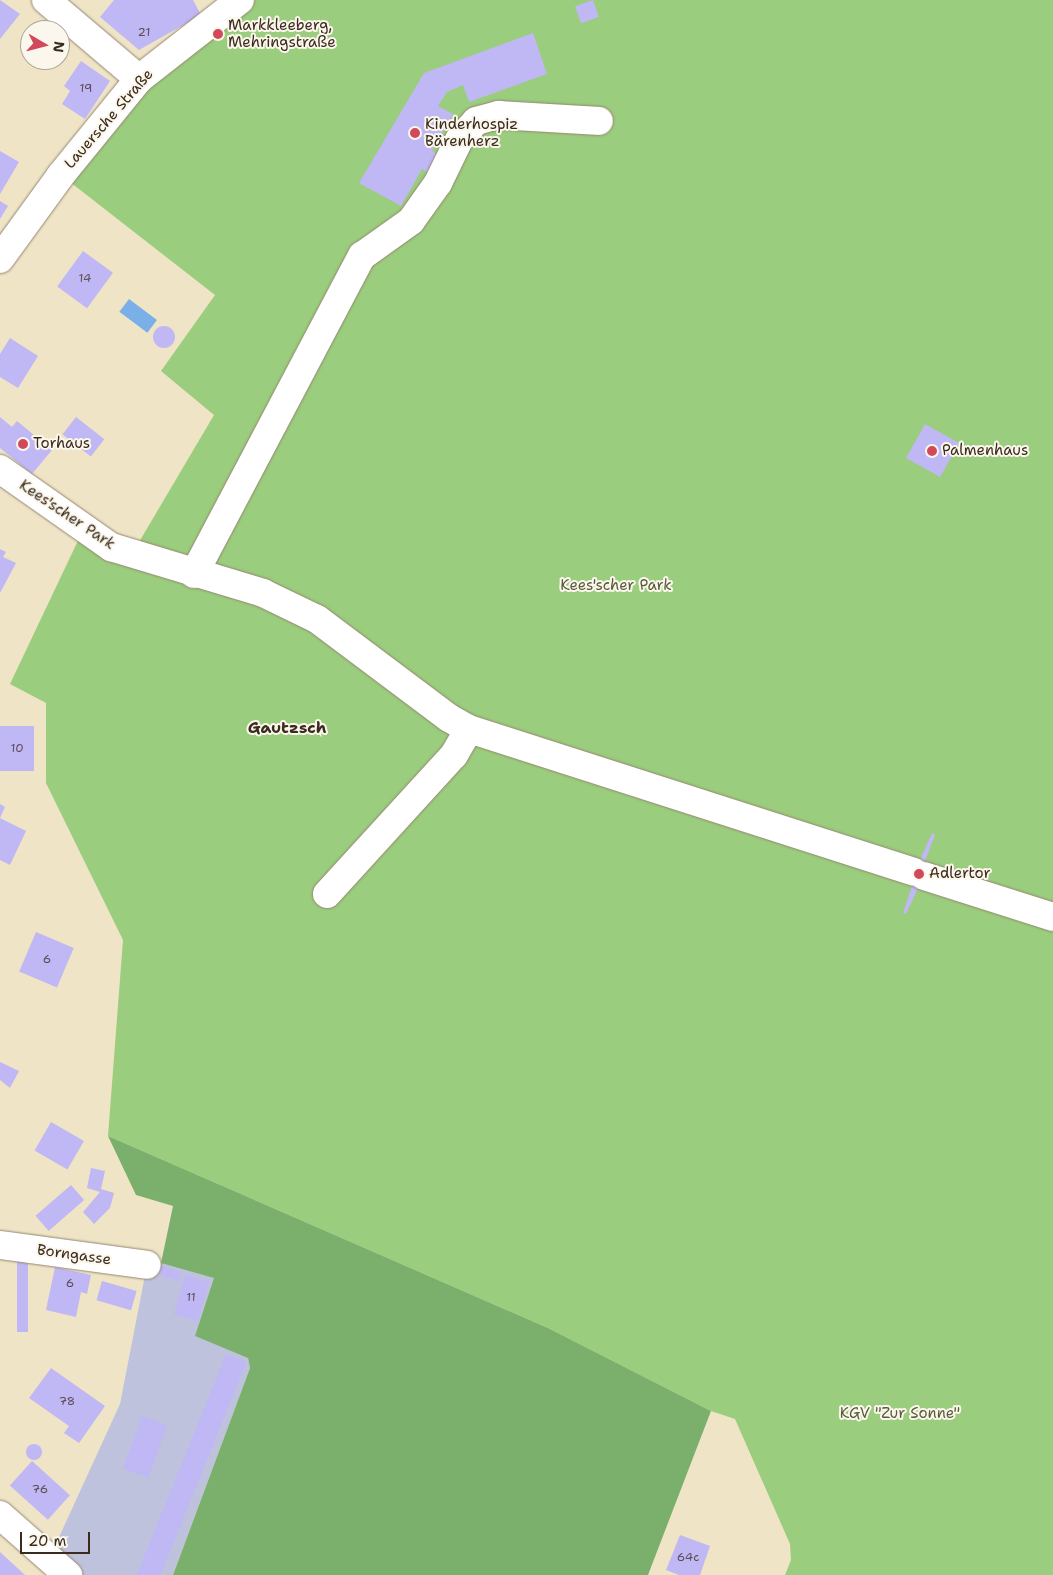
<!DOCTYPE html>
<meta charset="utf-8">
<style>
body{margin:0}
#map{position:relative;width:1053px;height:1575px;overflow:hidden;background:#efe4c6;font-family:"Shantell Sans",sans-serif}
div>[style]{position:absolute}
.industrial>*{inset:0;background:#bfc2dd}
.green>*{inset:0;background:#9acd7d}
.forest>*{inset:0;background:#7bb06c}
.water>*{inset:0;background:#7aafe8;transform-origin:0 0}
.building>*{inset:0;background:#c0b7f5;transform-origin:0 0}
.round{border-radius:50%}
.roads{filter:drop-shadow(0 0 1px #958772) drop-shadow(0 0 1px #958772)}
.minor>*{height:28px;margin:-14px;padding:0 14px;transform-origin:14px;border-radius:14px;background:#fff}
.major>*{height:28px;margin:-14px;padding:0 14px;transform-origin:14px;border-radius:14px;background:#fff}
.dots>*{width:14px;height:14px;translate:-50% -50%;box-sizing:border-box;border:2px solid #fbf7ec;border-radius:50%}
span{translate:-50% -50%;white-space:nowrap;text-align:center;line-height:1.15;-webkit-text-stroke:4px #fbf7ec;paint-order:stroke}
.number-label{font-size:12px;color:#5c4d54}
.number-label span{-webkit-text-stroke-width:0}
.poi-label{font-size:15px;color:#3b2a1e}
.left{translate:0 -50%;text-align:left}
.street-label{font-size:15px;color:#3b2a1e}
.park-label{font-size:15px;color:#585b3a}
.neighbourhood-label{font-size:16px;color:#3b2a1e;font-weight:700}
.north{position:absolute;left:20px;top:20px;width:50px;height:50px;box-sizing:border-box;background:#fbf7ec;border:1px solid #aea59a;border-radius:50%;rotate:98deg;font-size:14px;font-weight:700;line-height:20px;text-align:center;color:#3b2a1e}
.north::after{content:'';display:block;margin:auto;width:18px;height:22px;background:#d1495b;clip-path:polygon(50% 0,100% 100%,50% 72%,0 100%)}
.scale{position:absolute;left:20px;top:1532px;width:70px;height:22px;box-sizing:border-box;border:2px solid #3b2a1e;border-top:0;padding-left:6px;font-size:15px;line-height:18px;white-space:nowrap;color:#3b2a1e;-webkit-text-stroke:4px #fbf7ec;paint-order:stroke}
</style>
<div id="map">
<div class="industrial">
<div style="clip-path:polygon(155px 1261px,214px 1277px,248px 1357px,250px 1368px,173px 1575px,68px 1575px,49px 1559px,120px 1404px,147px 1265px)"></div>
</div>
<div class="green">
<div style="clip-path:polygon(240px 0,1053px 0,1053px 1575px,785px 1575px,791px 1560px,790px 1544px,735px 1419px,711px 1411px,548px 1328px,108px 1136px,123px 940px,46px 783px,46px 703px,10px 684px,84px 528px,132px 554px,214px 415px,161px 371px,215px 295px,61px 175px,139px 79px)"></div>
</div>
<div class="forest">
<div style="clip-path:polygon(108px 1136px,548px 1328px,711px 1411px,648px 1575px,173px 1575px,250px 1368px,248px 1358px,195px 1336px,214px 1278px,161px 1263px,173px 1206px,136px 1195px)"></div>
</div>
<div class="water">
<div style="left:129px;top:299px;width:35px;height:16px;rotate:37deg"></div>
</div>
<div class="building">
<div style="clip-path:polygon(0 0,20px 14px,0 39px)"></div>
<div style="clip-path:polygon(114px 0,193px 0,201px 15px,139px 50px,100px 17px)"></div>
<div style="left:593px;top:0;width:18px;height:19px;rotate:71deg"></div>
<div style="clip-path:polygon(533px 33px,547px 74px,469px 102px,463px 85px,447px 92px,438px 106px,453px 114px,432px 151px,438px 154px,427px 172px,422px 169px,401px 206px,359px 183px,424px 73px)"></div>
<div style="clip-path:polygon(81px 61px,110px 81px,85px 119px,62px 104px,70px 91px,64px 86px)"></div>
<div style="clip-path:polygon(0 151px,19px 162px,0 194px)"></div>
<div style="clip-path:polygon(0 201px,8px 206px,0 219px)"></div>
<div style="left:83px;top:251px;width:37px;height:44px;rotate:36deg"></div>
<div class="round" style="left:153px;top:326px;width:22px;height:22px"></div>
<div style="clip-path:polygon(10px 338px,38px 356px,18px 388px,0 377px,0 354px)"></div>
<div style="clip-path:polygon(0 417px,12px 427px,17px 421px,52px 450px,32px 474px,0 448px)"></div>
<div style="left:76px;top:417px;width:36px;height:22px;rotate:38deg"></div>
<div style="left:925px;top:424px;width:39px;height:39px;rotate:29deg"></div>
<div style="clip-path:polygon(0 549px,6px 552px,3px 557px,16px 563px,0 593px)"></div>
<div style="left:0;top:726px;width:34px;height:45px"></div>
<div style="clip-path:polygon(0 804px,5px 807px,0 818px)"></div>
<div style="clip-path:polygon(0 818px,26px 831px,10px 865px,0 860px)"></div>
<div style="clip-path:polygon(932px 833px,935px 835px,925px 861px,929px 862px,927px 869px,906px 914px,903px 913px,912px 886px,909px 885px)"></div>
<div style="left:36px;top:932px;width:41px;height:43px;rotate:23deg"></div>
<div style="clip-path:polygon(0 1062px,19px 1071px,10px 1088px,0 1080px)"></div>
<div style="left:51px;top:1122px;width:38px;height:33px;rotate:30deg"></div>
<div style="clip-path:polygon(91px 1168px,105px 1171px,101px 1189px,114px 1193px,110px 1208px,94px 1224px,83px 1212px,100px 1192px,87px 1188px)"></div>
<div style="left:71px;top:1185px;width:20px;height:47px;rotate:49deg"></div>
<div style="left:17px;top:1259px;width:11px;height:73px"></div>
<div style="left:160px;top:1265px;width:23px;height:9px;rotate:20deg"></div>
<div style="clip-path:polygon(55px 1267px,91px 1275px,87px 1294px,81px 1292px,76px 1317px,46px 1310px)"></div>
<div style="left:185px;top:1275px;width:25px;height:41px;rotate:16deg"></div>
<div style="left:102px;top:1281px;width:36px;height:20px;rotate:16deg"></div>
<div style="left:226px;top:1354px;width:22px;height:238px;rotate:22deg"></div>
<div style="clip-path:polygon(51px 1368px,105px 1406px,79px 1443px,64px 1433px,69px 1426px,29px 1398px)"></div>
<div style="left:142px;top:1416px;width:27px;height:56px;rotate:20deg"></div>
<div class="round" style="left:26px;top:1444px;width:16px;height:16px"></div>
<div style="left:32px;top:1461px;width:51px;height:33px;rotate:42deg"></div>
<div style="clip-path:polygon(680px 1535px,710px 1546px,700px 1575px,679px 1575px,666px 1570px)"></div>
<div style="clip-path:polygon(0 1552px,25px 1575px,0 1575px)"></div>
</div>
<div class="roads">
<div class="minor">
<div style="left:46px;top:0;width:122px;rotate:40.3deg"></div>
<div style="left:0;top:259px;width:104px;rotate:-54deg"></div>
<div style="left:61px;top:175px;width:124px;rotate:-50.9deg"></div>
<div style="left:139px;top:79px;width:128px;rotate:-38deg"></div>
<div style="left:0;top:469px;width:136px;rotate:35.1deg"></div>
<div style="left:111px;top:547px;width:159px;rotate:16.8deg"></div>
<div style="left:263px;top:593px;width:60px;rotate:25.7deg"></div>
<div style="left:317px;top:619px;width:165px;rotate:36.9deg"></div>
<div style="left:449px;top:718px;width:23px;rotate:29deg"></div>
<div style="left:469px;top:729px;width:467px;rotate:17.8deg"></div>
<div style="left:194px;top:574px;width:360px;rotate:-62.2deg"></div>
<div style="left:362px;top:256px;width:60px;rotate:-35.5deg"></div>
<div style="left:411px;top:221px;width:47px;rotate:-54.6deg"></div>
<div style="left:438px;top:183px;width:48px;rotate:-64deg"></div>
<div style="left:459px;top:140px;width:25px;rotate:-48deg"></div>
<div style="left:476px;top:121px;width:24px;rotate:-15deg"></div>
<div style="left:499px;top:115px;width:100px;rotate:3.4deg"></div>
<div style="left:924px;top:876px;width:135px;rotate:17.6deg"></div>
<div style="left:327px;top:894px;width:188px;rotate:-47.6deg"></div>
<div style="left:454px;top:755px;width:30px;rotate:-60deg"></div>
<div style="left:0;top:1245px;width:148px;rotate:7.7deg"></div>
</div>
<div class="major">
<div style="left:0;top:1515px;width:91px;rotate:41.4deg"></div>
</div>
</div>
<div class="dots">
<div style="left:218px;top:34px;background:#d1495b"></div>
<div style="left:415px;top:133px;background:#d1495b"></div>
<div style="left:23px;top:444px;background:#d1495b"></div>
<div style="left:932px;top:451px;background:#d1495b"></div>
<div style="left:919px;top:874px;background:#d1495b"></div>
</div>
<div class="number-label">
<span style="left:144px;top:33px">21</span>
<span style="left:86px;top:89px">19</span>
<span style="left:85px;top:279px">14</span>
<span style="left:17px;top:749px">10</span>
<span style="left:47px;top:960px">6</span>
<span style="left:70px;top:1284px">6</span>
<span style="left:191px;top:1298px">11</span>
<span style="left:67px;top:1402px">78</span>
<span style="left:40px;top:1490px">76</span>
<span style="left:688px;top:1558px">64c</span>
</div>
<div class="poi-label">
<span class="left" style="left:228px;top:34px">Markkleeberg,<br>Mehringstraße</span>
<span class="left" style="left:425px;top:133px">Kinderhospiz<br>Bärenherz</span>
<span class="left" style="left:33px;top:444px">Torhaus</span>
<span class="left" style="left:942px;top:451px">Palmenhaus</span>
<span class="left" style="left:929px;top:874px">Adlertor</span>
</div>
<div class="street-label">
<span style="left:109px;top:119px;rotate:-49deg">Lauersche Straße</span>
<span style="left:67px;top:515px;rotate:34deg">Kees'scher Park</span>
<span style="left:74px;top:1255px;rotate:8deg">Borngasse</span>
</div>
<div class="park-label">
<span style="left:616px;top:586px">Kees'scher Park</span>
<span style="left:900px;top:1414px">KGV "Zur Sonne"</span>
</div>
<div class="neighbourhood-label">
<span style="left:287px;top:728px">Gautzsch</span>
</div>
<div class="north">N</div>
<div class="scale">20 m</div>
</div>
